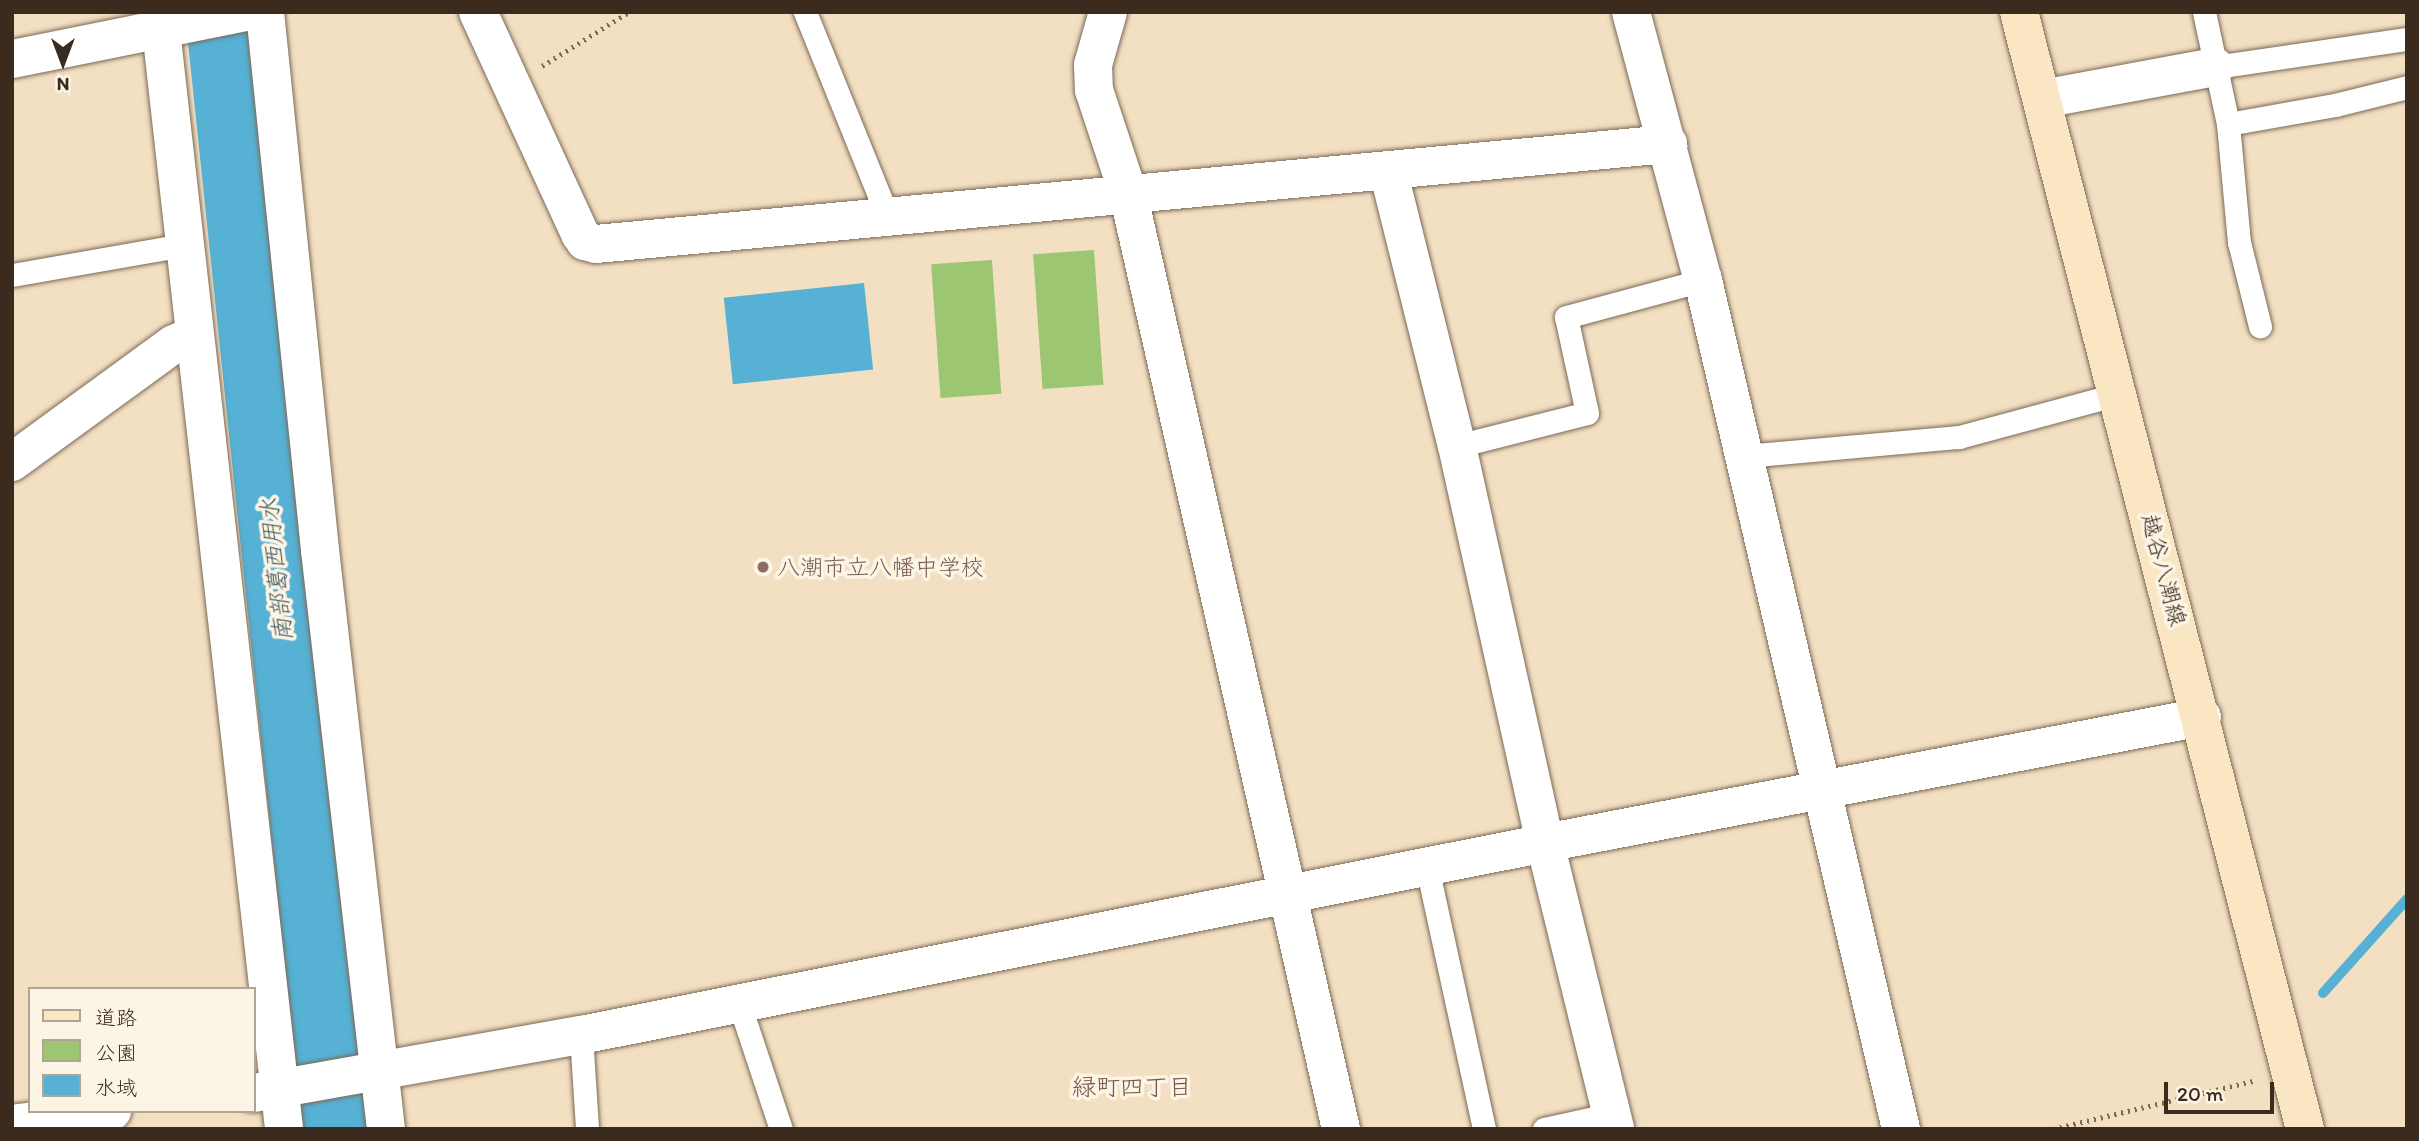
<!DOCTYPE html>
<meta charset="utf-8">
<style>
body{margin:0}
#map{position:relative;width:2419px;height:1141px;overflow:hidden;background:#f3dfc1;font-family:Itim,"Klee One",sans-serif}
div>[style]{position:absolute}
.green>*{inset:0;background:#9dc673;transform-origin:0 0}
.water>*{inset:0;background:#56b1d4;transform-origin:0 0}
.stream>*{height:10px;margin:-5px;padding:0 5px;transform-origin:5px;border-radius:5px;background:#56b1d4}
.river>*{height:66px;margin:-33px;padding:0 33px;transform-origin:33px;border-radius:33px;background:#56b1d4}
.path>*{height:4.5px;margin-top:-2.25px;transform-origin:0;background:repeating-linear-gradient(90deg,#7b6957 0 2px,transparent 0 7px)}
.roads{filter:drop-shadow(0 0 2px #7b6957) drop-shadow(0 0 2px #7b6957)}
.service>*{height:23px;margin:-11.5px;padding:0 11.5px;transform-origin:11.5px;border-radius:11.5px;background:#fff}
.minor>*{height:38px;margin:-19px;padding:0 19px;transform-origin:19px;border-radius:19px;background:#fff}
.tertiary>*{height:38px;margin:-19px;padding:0 19px;transform-origin:19px;border-radius:19px;background:#fff}
.secondary>*{height:38px;margin:-19px;padding:0 19px;transform-origin:19px;border-radius:19px;background:#fbe6c4}
.dots>*{width:19px;height:19px;translate:-50% -50%;box-sizing:border-box;border:4px solid #fcf5e5;border-radius:50%}
span{translate:-50% -50%;white-space:nowrap;text-align:center;line-height:1.15;-webkit-text-stroke:7px #fcf5e5;paint-order:stroke}
.education-label{font-size:23px;color:#785e54}
.left{translate:0 -50%;text-align:left}
.street-label{font-size:23px;color:#3b2a1e}
.water-label{font-size:24px;color:#44595e;font-style:italic}
.neighbourhood-label{font-size:24px;color:#76574a}
.frame{position:absolute;inset:0;border:14px solid #3b2a1e;pointer-events:none}
.legend{position:absolute;left:28px;top:987px;width:228px;height:126px;box-sizing:border-box;background:#fcf5e5;border:2px solid #afa495;margin:0;padding:9px 12px;list-style:none;font-size:21px;color:#3b2a1e}
.legend li{display:flex;align-items:center;gap:14px;height:35px}
.legend b{width:35px;border:2px solid #afa495}
.north{position:absolute;left:28px;top:28px;width:70px;height:70px;-webkit-text-stroke:5px #fcf5e5;paint-order:stroke;rotate:180deg;font-size:19px;font-weight:700;line-height:28px;text-align:center;color:#3b2a1e}
.north::after{content:'';display:block;margin:auto;width:24px;height:32px;background:#3b2a1e;clip-path:polygon(50% 0,100% 100%,50% 72%,0 100%)}
.scale{position:absolute;left:2164px;top:1082px;width:110px;height:32px;box-sizing:border-box;border:4px solid #3b2a1e;border-top:0;padding-left:9px;font-size:21px;line-height:24px;white-space:nowrap;color:#3b2a1e;-webkit-text-stroke:5px #fcf5e5;paint-order:stroke}
</style>
<div id="map">
<div class="green">
<div style="left:1094px;top:250px;width:135px;height:61px;rotate:86deg"></div>
<div style="left:992px;top:260px;width:134px;height:61px;rotate:86deg"></div>
</div>
<div class="water">
<div style="left:864px;top:283px;width:87px;height:141px;rotate:84deg"></div>
</div>
<div class="stream">
<div style="left:2323px;top:993px;width:126px;rotate:-48.2deg"></div>
</div>
<div class="river">
<div style="left:218px;top:12px;width:1123px;rotate:84.02deg"></div>
</div>
<div class="path">
<div style="left:542px;top:66px;width:102px;rotate:-31.8deg"></div>
<div style="left:2053px;top:1129px;width:206px;rotate:-13.5deg"></div>
</div>
<div class="roads">
<div class="service">
<div style="left:805px;top:12px;width:221px;rotate:68deg"></div>
<div style="left:2204px;top:12px;width:115px;rotate:77.9deg"></div>
<div style="left:2228px;top:124px;width:109px;rotate:-10.1deg"></div>
<div style="left:2335px;top:105px;width:74px;rotate:-14deg"></div>
<div style="left:2215px;top:67px;width:194px;rotate:-8.3deg"></div>
<div style="left:2228px;top:124px;width:119px;rotate:84.7deg"></div>
<div style="left:2239px;top:242px;width:87px;rotate:76deg"></div>
<div style="left:12px;top:275px;width:175px;rotate:-9.9deg"></div>
<div style="left:1457px;top:446px;width:134px;rotate:-14.2deg"></div>
<div style="left:1587px;top:413px;width:98px;rotate:-102.3deg"></div>
<div style="left:1566px;top:317px;width:142px;rotate:-15.1deg"></div>
<div style="left:1745px;top:456px;width:215px;rotate:-5.1deg"></div>
<div style="left:1959px;top:437px;width:165px;rotate:-15.1deg"></div>
<div style="left:1427px;top:867px;width:268px;rotate:77.7deg"></div>
<div style="left:739px;top:1003px;width:133px;rotate:71.6deg"></div>
<div style="left:581px;top:1035px;width:94px;rotate:86.3deg"></div>
<div style="left:1544px;top:1129px;width:70px;rotate:-12.4deg"></div>
</div>
<div class="minor">
<div style="left:159px;top:12px;width:1124px;rotate:83.61deg"></div>
<div style="left:265px;top:12px;width:541px;rotate:84.16deg"></div>
<div style="left:320px;top:550px;width:583px;rotate:83.5deg"></div>
<div style="left:478px;top:12px;width:244px;rotate:65.3deg"></div>
<div style="left:580px;top:234px;width:9px;rotate:54deg"></div>
<div style="left:585px;top:241px;width:11px;rotate:15deg"></div>
<div style="left:596px;top:244px;width:1077px;rotate:-5.33deg"></div>
<div style="left:1108px;top:12px;width:55px;rotate:105.8deg"></div>
<div style="left:1093px;top:65px;width:25px;rotate:88deg"></div>
<div style="left:1094px;top:90px;width:108px;rotate:71.7deg"></div>
<div style="left:1128px;top:193px;width:960px;rotate:77.18deg"></div>
<div style="left:1631px;top:12px;width:278px;rotate:75deg"></div>
<div style="left:1703px;top:280px;width:872px;rotate:76.87deg"></div>
<div style="left:12px;top:59px;width:239px;rotate:-11.4deg"></div>
<div style="left:2042px;top:99px;width:176px;rotate:-10.5deg"></div>
<div style="left:1388px;top:170px;width:284px;rotate:76deg"></div>
<div style="left:1457px;top:446px;width:407px;rotate:77.5deg"></div>
<div style="left:1545px;top:843px;width:294px;rotate:76.2deg"></div>
<div style="left:12px;top:462px;width:200px;rotate:-36.1deg"></div>
<div style="left:174px;top:344px;width:21px;rotate:-23deg"></div>
</div>
<div class="tertiary">
<div style="left:254px;top:1093px;width:332px;rotate:-10.1deg"></div>
<div style="left:581px;top:1035px;width:983px;rotate:-11.26deg"></div>
<div style="left:1545px;top:843px;width:669px;rotate:-10.86deg"></div>
<div style="left:12px;top:1124px;width:101px;rotate:-7.4deg"></div>
</div>
<div class="secondary">
<div style="left:2019px;top:12px;width:1153px;rotate:75.64deg"></div>
</div>
</div>
<div class="dots">
<div style="left:763px;top:567px;background:#8d6e63"></div>
</div>
<div class="education-label">
<span class="left" style="left:777px;top:567px">八潮市立八幡中学校</span>
</div>
<div class="street-label">
<span style="left:2164px;top:570px;rotate:75deg">越谷八潮線</span>
</div>
<div class="water-label">
<span style="left:276px;top:570px;rotate:-96deg">南部葛西用水</span>
</div>
<div class="neighbourhood-label">
<span style="left:1132px;top:1087px">緑町四丁目</span>
</div>
<div class="frame"></div>
<ul class="legend">
<li><b style="height:9px;background:#fbe6c4"></b>道路</li>
<li><b style="height:19px;background:#9dc673"></b>公園</li>
<li><b style="height:19px;background:#56b1d4"></b>水域</li>
</ul>
<div class="north">N</div>
<div class="scale">20 m</div>
</div>
